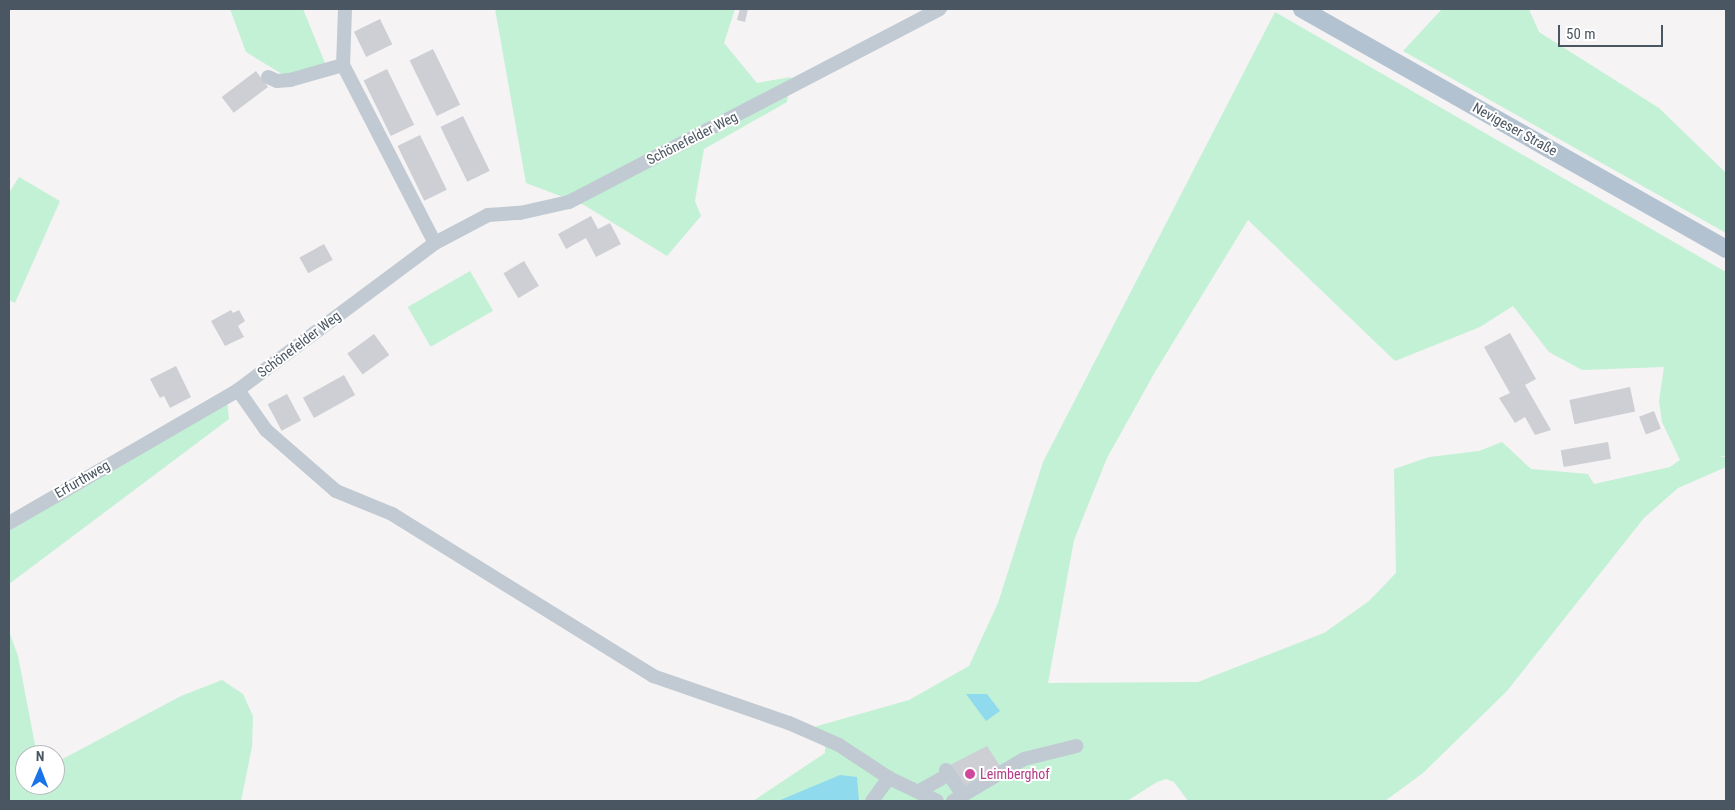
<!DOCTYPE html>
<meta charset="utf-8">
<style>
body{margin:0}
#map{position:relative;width:1735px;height:810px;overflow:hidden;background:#f5f3f3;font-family:"Roboto Condensed",sans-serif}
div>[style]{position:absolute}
.green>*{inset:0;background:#c3f1d5;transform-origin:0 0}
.water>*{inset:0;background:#90daee}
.building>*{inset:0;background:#cdcfd5;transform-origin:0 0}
.minor>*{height:14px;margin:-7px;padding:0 7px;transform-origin:7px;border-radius:7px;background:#c1cad2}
.major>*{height:18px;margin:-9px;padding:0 9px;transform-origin:9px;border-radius:9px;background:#b3c2d1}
.dots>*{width:14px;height:14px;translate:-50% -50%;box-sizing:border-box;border:2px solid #fff;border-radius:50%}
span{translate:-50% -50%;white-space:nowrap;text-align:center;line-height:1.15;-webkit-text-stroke:4px #fff;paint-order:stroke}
.street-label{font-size:14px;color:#4a5661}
.hotel-label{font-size:14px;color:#b23c85}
.left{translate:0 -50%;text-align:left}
.frame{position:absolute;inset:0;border:10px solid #4a5661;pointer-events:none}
.north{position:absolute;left:15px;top:745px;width:50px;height:50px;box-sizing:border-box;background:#fff;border:1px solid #b7bbc0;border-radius:50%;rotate:1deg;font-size:14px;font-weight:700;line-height:20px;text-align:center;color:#4a5661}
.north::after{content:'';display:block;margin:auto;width:18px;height:22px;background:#1a73e8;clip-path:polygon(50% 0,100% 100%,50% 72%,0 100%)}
.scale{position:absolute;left:1558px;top:25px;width:105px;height:22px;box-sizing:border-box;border:2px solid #4a5661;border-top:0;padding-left:6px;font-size:15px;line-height:18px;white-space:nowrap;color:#4a5661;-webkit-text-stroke:4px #fff;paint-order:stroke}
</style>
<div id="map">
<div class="green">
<div style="clip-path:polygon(230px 9px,303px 9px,327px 68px,287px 77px,246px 52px)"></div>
<div style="clip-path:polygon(495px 9px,735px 9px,724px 43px,757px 83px,791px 77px,787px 102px,704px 149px,695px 201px,701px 216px,667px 256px,584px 205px,526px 183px)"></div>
<div style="clip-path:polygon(1442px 9px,1529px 9px,1539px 32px,1659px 108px,1726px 173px,1726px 233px,1403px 51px)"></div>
<div style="clip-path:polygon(evenodd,1275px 12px,1726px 272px,1726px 456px,1718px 457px,1726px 457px,1726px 467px,1678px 488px,1644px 518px,1507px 691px,1423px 773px,1385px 801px,1188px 801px,1174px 782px,1166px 779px,1157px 782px,1127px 801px,753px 801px,825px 753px,825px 745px,814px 727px,909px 700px,969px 666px,998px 603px,1043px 462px,1275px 12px,1248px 220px,1395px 361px,1480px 327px,1513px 306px,1549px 352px,1582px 370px,1664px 367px,1659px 401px,1662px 422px,1680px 460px,1670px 467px,1594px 484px,1588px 474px,1531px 469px,1502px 442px,1479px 451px,1429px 457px,1394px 469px,1396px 573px,1369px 601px,1324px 633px,1198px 682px,1048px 683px,1074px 540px,1107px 458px,1155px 372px,1248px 220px)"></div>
<div style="clip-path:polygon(19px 177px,60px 201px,15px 303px,9px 300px,9px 193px)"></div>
<div style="left:470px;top:271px;width:46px;height:72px;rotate:60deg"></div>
<div style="clip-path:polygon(227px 401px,229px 419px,9px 584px,9px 531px)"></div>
<div style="clip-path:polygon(9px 631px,18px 656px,37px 755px,25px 755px,25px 785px,55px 785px,55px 763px,181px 696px,222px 680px,243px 694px,253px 716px,252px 747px,241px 801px,9px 801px)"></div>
</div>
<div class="water">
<div style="clip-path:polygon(966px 694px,987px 694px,1000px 711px,986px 721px)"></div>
<div style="clip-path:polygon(840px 775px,857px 777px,859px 801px,778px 801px)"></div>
</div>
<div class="building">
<div style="clip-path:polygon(740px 9px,748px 9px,745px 22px,737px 20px)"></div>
<div style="left:380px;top:19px;width:28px;height:29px;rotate:64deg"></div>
<div style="left:433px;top:49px;width:62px;height:26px;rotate:64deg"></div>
<div style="left:387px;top:69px;width:62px;height:26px;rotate:64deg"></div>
<div style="left:256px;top:71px;width:20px;height:43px;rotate:53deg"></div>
<div style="left:463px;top:116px;width:61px;height:25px;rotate:64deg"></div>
<div style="left:420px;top:135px;width:61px;height:25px;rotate:64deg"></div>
<div style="clip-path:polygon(591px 216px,598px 229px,610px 223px,621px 244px,596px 257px,586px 238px,566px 249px,558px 234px)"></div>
<div style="left:324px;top:244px;width:18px;height:28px;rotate:61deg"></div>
<div style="left:524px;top:261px;width:29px;height:24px;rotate:59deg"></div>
<div style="clip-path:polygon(231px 310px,233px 313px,239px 310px,245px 321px,238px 326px,244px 337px,225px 346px,211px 321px)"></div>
<div style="clip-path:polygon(1510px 333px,1536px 379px,1525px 385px,1551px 430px,1535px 435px,1525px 417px,1515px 423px,1499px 398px,1510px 393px,1484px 347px)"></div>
<div style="left:374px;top:334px;width:26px;height:33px;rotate:54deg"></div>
<div style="clip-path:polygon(176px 366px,191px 397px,170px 408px,164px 396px,160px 398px,150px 379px)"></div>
<div style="left:344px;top:375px;width:23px;height:47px;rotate:61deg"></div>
<div style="left:1630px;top:387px;width:25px;height:62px;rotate:78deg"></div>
<div style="left:287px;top:394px;width:30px;height:22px;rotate:62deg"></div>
<div style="left:1654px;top:411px;width:19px;height:16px;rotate:69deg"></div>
<div style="left:1608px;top:442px;width:17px;height:48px;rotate:80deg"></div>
<div style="clip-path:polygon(987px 746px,1000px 766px,963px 790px,948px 766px)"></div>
</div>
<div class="minor">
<div style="left:345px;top:9px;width:56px;rotate:92deg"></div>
<div style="left:343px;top:65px;width:200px;rotate:62.7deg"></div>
<div style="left:268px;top:77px;width:10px;rotate:24deg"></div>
<div style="left:277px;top:81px;width:13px;rotate:-4deg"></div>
<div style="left:290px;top:80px;width:55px;rotate:-15.8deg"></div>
<div style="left:238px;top:390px;width:49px;rotate:55deg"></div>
<div style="left:266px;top:430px;width:93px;rotate:41.1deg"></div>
<div style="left:336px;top:491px;width:61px;rotate:22.3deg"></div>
<div style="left:392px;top:514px;width:307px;rotate:31.8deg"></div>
<div style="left:653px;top:676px;width:144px;rotate:19.1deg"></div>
<div style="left:789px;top:723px;width:55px;rotate:23.7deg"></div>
<div style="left:839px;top:745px;width:60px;rotate:33.4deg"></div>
<div style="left:889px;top:778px;width:53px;rotate:25.6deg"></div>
<div style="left:9px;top:523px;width:265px;rotate:-30.1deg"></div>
<div style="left:238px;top:390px;width:246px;rotate:-36.7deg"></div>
<div style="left:435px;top:243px;width:60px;rotate:-27.8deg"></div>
<div style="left:488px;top:215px;width:32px;rotate:-4deg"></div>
<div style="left:520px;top:213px;width:50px;rotate:-12.7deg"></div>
<div style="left:569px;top:202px;width:418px;rotate:-27.5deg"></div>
<div style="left:946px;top:770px;width:30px;rotate:56deg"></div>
<div style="left:919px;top:791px;width:25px;rotate:-29deg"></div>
<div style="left:872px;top:801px;width:29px;rotate:-54deg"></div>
<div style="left:953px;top:801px;width:82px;rotate:-30.6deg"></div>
<div style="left:1024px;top:759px;width:54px;rotate:-14deg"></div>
</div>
<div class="major">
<div style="left:1302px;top:9px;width:487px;rotate:29.5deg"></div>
</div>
<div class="dots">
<div style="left:970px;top:774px;background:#d1479c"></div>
</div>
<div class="street-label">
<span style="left:1515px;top:129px;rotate:29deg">Nevigeser Straße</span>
<span style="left:692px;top:138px;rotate:-27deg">Schönefelder Weg</span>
<span style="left:299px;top:344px;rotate:-37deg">Schönefelder Weg</span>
<span style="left:82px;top:479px;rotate:-30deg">Erfurthweg</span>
</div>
<div class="hotel-label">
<span class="left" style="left:980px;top:774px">Leimberghof</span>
</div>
<div class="frame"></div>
<div class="north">N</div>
<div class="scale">50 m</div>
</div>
